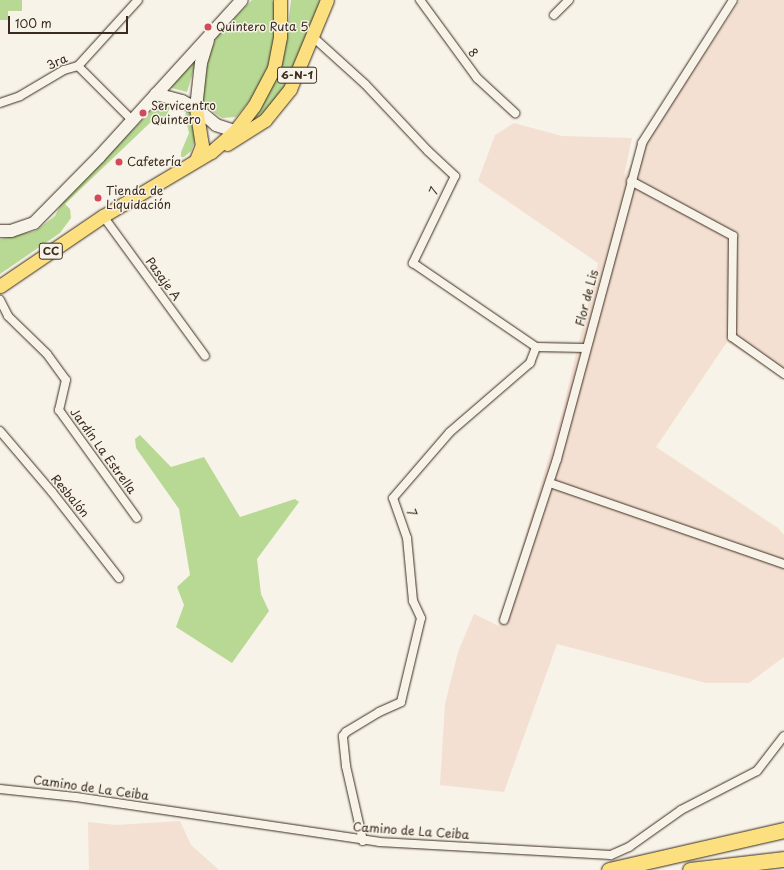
<!DOCTYPE html>
<meta charset="utf-8">
<style>
body{margin:0}
#map{position:relative;width:784px;height:870px;overflow:hidden;background:#f7f3e8;font-family:"Playpen Sans",sans-serif}
div>[style]{position:absolute}
.built>*{inset:0;background:#f3e0d2}
.green>*{inset:0;background:#b8d993}
.roads{filter:drop-shadow(0 0 1px #3b2a1e) drop-shadow(0 0 1px #3b2a1e)}
.minor>*{height:8px;margin:-4px;padding:0 4px;transform-origin:4px;border-radius:4px;background:#f7f3e8}
.secondary>*{height:12px;margin:-6px;padding:0 6px;transform-origin:6px;border-radius:6px;background:#f7f3e8}
.primary>*{height:13px;margin:-6.5px;padding:0 6.5px;transform-origin:6.5px;border-radius:6.5px;background:#fce080}
.motorway>*{height:15px;margin:-7.5px;padding:0 7.5px;transform-origin:7.5px;border-radius:7.5px;background:#fce080}
.dots>*{width:11px;height:11px;translate:-50% -50%;box-sizing:border-box;border:2px solid #f7f3e8;border-radius:50%}
span{translate:-50% -50%;white-space:nowrap;text-align:center;line-height:1.15;-webkit-text-stroke:3px #f7f3e8;paint-order:stroke}
.shield-label span{padding:1px 3px;background:#f7f3e8;border:1px solid;border-radius:3px;-webkit-text-stroke-width:0}
.shield-label{font-size:11px;color:#3b2a1e;font-weight:700}
.poi-label{font-size:12px;color:#3b2a1e}
.left{translate:0 -50%;text-align:left}
.street-label{font-size:12px;color:#3b2a1e}
.scale{position:absolute;left:8px;top:16px;width:120px;height:18px;box-sizing:border-box;border:2px solid #3b2a1e;border-top:0;padding-left:5px;font-size:12px;line-height:14px;white-space:nowrap;color:#3b2a1e;-webkit-text-stroke:3px #f7f3e8;paint-order:stroke}
</style>
<div id="map">
<div class="built">
<div style="clip-path:polygon(740px 0,784px 0,784px 377px,727px 342px,656px 447px,778px 528px,784px 535px,784px 657px,749px 683px,706px 683px,557px 644px,504px 792px,440px 785px,445px 704px,458px 652px,474px 614px,499px 626px,562px 412px,598px 263px,478px 181px,495px 135px,514px 123px,562px 136px,632px 138px,624px 176px)"></div>
<div style="clip-path:polygon(180px 821px,191px 845px,219px 870px,89px 870px,88px 822px,117px 825px)"></div>
</div>
<div class="green">
<div style="clip-path:polygon(0 0,22px 0,22px 11px,8px 11px,8px 20px,0 20px)"></div>
<div style="clip-path:polygon(252px 0,272px 0,275px 6px,275px 43px,268px 67px,255px 94px,236px 117px,222px 118px,206px 107px,202px 100px,208px 58px,217px 36px)"></div>
<div style="clip-path:polygon(291px 0,320px 0,289px 80px,276px 100px,245px 130px,275px 79px,285px 51px)"></div>
<div style="clip-path:polygon(197px 58px,187px 92px,168px 87px)"></div>
<div style="clip-path:polygon(165px 103px,170px 108px,161px 126px,153px 120px,65px 204px,70px 209px,71px 218px,60px 233px,0 274px,0 239px,35px 231px,55px 216px,62px 202px,158px 104px)"></div>
<div style="clip-path:polygon(186px 111px,189px 112px,197px 135px,191px 151px,184px 157px,181px 157px,181px 152px,189px 133px,185px 117px)"></div>
<div style="clip-path:polygon(140px 435px,171px 467px,204px 457px,240px 517px,295px 499px,299px 502px,257px 559px,261px 594px,269px 611px,232px 663px,176px 627px,184px 605px,177px 587px,190px 575px,179px 509px,136px 448px,135px 439px)"></div>
</div>
<div class="roads">
<div class="minor">
<div style="left:420px;top:0;width:97px;rotate:53.8deg"></div>
<div style="left:477px;top:78px;width:52px;rotate:42.6deg"></div>
<div style="left:554px;top:15px;width:21px;rotate:-45deg"></div>
<div style="left:313px;top:37px;width:70px;rotate:42.1deg"></div>
<div style="left:365px;top:84px;width:92px;rotate:46.8deg"></div>
<div style="left:428px;top:151px;width:37px;rotate:43deg"></div>
<div style="left:455px;top:176px;width:97px;rotate:115.8deg"></div>
<div style="left:413px;top:263px;width:149px;rotate:34.3deg"></div>
<div style="left:536px;top:347px;width:50px;rotate:1.1deg"></div>
<div style="left:78px;top:66px;width:89px;rotate:-47.7deg"></div>
<div style="left:0;top:103px;width:21px;rotate:-19deg"></div>
<div style="left:20px;top:96px;width:51px;rotate:-30.6deg"></div>
<div style="left:64px;top:70px;width:15px;rotate:-16deg"></div>
<div style="left:78px;top:66px;width:76px;rotate:45deg"></div>
<div style="left:631px;top:181px;width:116px;rotate:28.3deg"></div>
<div style="left:733px;top:236px;width:101px;rotate:90.6deg"></div>
<div style="left:732px;top:337px;width:64px;rotate:35.4deg"></div>
<div style="left:103px;top:216px;width:173px;rotate:53.9deg"></div>
<div style="left:0;top:300px;width:18px;rotate:63deg"></div>
<div style="left:8px;top:316px;width:54px;rotate:44.3deg"></div>
<div style="left:47px;top:354px;width:32px;rotate:54deg"></div>
<div style="left:66px;top:380px;width:31px;rotate:103deg"></div>
<div style="left:59px;top:410px;width:133px;rotate:54.2deg"></div>
<div style="left:0;top:431px;width:80px;rotate:49.6deg"></div>
<div style="left:52px;top:492px;width:109px;rotate:52.1deg"></div>
<div style="left:550px;top:483px;width:248px;rotate:19.1deg"></div>
<div style="left:504px;top:620px;width:169px;rotate:-71.8deg"></div>
<div style="left:557px;top:459px;width:327px;rotate:-74.9deg"></div>
<div style="left:642px;top:143px;width:169px;rotate:-57.5deg"></div>
<div style="left:0;top:789px;width:76px;rotate:6deg"></div>
<div style="left:76px;top:797px;width:306px;rotate:8.4deg"></div>
<div style="left:379px;top:842px;width:232px;rotate:3.2deg"></div>
<div style="left:611px;top:855px;width:20px;rotate:-24deg"></div>
<div style="left:629px;top:847px;width:64px;rotate:-35.4deg"></div>
<div style="left:681px;top:810px;width:85px;rotate:-27.2deg"></div>
<div style="left:757px;top:771px;width:44px;rotate:-52.4deg"></div>
<div style="left:363px;top:841px;width:77px;rotate:-102.8deg"></div>
<div style="left:346px;top:766px;width:30px;rotate:-96deg"></div>
<div style="left:343px;top:736px;width:5px;rotate:-53deg"></div>
<div style="left:346px;top:732px;width:39px;rotate:-31deg"></div>
<div style="left:379px;top:712px;width:24px;rotate:-24deg"></div>
<div style="left:401px;top:702px;width:86px;rotate:-76.6deg"></div>
<div style="left:421px;top:618px;width:19px;rotate:-115deg"></div>
<div style="left:413px;top:601px;width:63px;rotate:-95.4deg"></div>
<div style="left:407px;top:538px;width:42px;rotate:-109.3deg"></div>
<div style="left:393px;top:498px;width:87px;rotate:-49.2deg"></div>
<div style="left:450px;top:432px;width:106px;rotate:-40.8deg"></div>
<div style="left:530px;top:363px;width:17px;rotate:-69deg"></div>
</div>
<div class="secondary">
<div style="left:156px;top:94px;width:27px;rotate:15deg"></div>
<div style="left:182px;top:101px;width:16px;rotate:27deg"></div>
<div style="left:196px;top:108px;width:26px;rotate:40deg"></div>
<div style="left:216px;top:125px;width:20px;rotate:18deg"></div>
<div style="left:196px;top:108px;width:45px;rotate:-83.7deg"></div>
<div style="left:201px;top:63px;width:24px;rotate:-73deg"></div>
<div style="left:0;top:231px;width:11px"></div>
<div style="left:11px;top:231px;width:24px;rotate:-19deg"></div>
<div style="left:34px;top:223px;width:93px;rotate:-45.4deg"></div>
<div style="left:99px;top:157px;width:212px;rotate:-47.7deg"></div>
</div>
<div class="primary">
<div style="left:196px;top:108px;width:37px;rotate:81deg"></div>
<div style="left:202px;top:145px;width:16px;rotate:112deg"></div>
<div style="left:227px;top:144px;width:45px;rotate:-32.3deg"></div>
<div style="left:265px;top:120px;width:40px;rotate:-51deg"></div>
<div style="left:290px;top:89px;width:96px;rotate:-67.4deg"></div>
<div style="left:0;top:286px;width:125px;rotate:-34.2deg"></div>
<div style="left:103px;top:216px;width:126px;rotate:-30.7deg"></div>
<div style="left:211px;top:152px;width:32px;rotate:-41deg"></div>
<div style="left:235px;top:131px;width:31px;rotate:-53deg"></div>
<div style="left:254px;top:106px;width:43px;rotate:-62.2deg"></div>
<div style="left:274px;top:68px;width:32px;rotate:-79deg"></div>
<div style="left:280px;top:37px;width:37px;rotate:-90deg"></div>
</div>
<div class="motorway">
<div style="left:609px;top:870px;width:180px;rotate:-12.9deg"></div>
<div style="left:690px;top:870px;width:95px;rotate:-6.7deg"></div>
</div>
</div>
<div class="dots">
<div style="left:208px;top:27px;background:#d1495b"></div>
<div style="left:143px;top:113px;background:#d1495b"></div>
<div style="left:119px;top:162px;background:#d1495b"></div>
<div style="left:98px;top:198px;background:#d1495b"></div>
</div>
<div class="shield-label">
<span style="left:297px;top:75px">6-N-1</span>
<span style="left:51px;top:251px">CC</span>
</div>
<div class="poi-label">
<span class="left" style="left:216px;top:27px">Quintero Ruta 5</span>
<span class="left" style="left:151px;top:113px">Servicentro<br>Quintero</span>
<span class="left" style="left:127px;top:162px">Cafetería</span>
<span class="left" style="left:106px;top:198px">Tienda de<br>Liquidación</span>
</div>
<div class="street-label">
<span style="left:473px;top:53px;rotate:54deg">8</span>
<span style="left:57px;top:62px;rotate:-24deg">3ra</span>
<span style="left:434px;top:191px;rotate:-64deg">7</span>
<span style="left:163px;top:279px;rotate:54deg">Pasaje A</span>
<span style="left:587px;top:298px;rotate:-75deg">Flor de Lis</span>
<span style="left:103px;top:451px;rotate:54deg">Jardín La Estrella</span>
<span style="left:70px;top:496px;rotate:50deg">Resbalón</span>
<span style="left:411px;top:513px;rotate:72deg">7</span>
<span style="left:91px;top:788px;rotate:8deg">Camino de La Ceiba</span>
<span style="left:411px;top:831px;rotate:4deg">Camino de La Ceiba</span>
</div>
<div class="scale">100 m</div>
</div>
